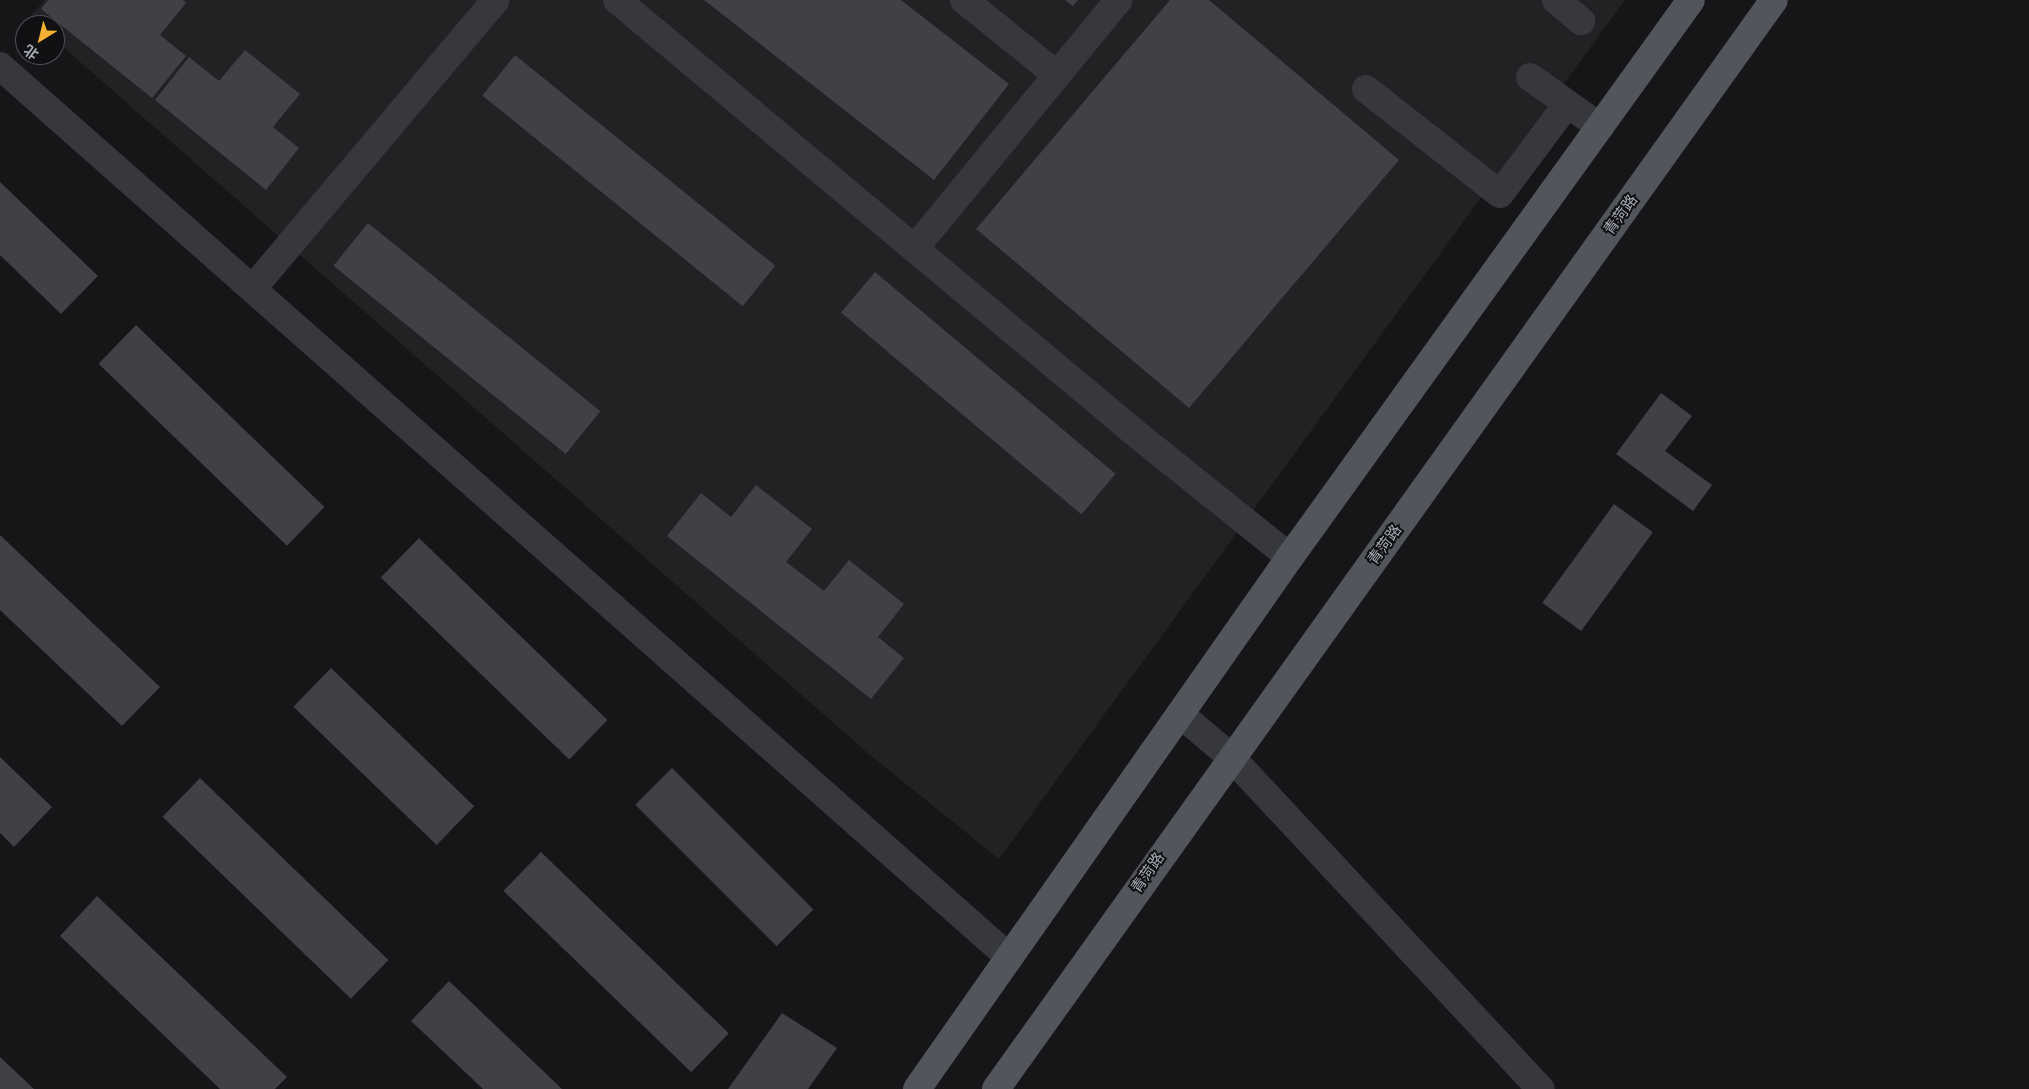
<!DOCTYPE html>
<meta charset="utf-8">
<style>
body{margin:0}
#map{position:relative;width:2029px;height:1089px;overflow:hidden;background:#161618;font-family:"Varela Round","Noto Sans SC",sans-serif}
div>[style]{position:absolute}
.built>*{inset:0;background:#222225}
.building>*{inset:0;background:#404145;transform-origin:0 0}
.minor>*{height:28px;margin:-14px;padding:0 14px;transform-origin:14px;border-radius:14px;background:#37383d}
.major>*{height:28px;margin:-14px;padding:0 14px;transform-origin:14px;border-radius:14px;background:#53555c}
span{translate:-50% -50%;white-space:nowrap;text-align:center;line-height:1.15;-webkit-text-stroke:4px #111113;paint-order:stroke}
.street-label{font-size:15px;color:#a8adb8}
.north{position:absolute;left:15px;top:15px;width:50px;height:50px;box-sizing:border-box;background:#111113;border:1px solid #4d4f55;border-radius:50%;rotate:216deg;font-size:14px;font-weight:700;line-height:20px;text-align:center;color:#a8adb8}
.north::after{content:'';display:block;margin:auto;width:18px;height:22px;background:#f2b134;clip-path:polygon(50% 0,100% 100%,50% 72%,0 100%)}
</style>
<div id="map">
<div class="built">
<div style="clip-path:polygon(45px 0,1625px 0,999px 859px,870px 755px,55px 40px,55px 25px,38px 25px,29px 17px)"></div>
</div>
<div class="building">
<div style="clip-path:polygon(48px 0,183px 0,186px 3px,160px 35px,186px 56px,152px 98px,41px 9px)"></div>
<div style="clip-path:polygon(704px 0,901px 0,1009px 84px,934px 180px)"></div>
<div style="clip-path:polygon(1065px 0,1078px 0,1073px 6px)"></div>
<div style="clip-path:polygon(1170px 0,1209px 0,1399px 160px,1189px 408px,976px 229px)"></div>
<div style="clip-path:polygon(245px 50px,300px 94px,273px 127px,299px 148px,266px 190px,155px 100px,189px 57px,219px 81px)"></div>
<div style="left:515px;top:55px;width:335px;height:52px;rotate:39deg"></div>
<div style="clip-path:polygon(0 182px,98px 276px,61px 314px,0 255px)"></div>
<div style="left:368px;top:223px;width:299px;height:55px;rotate:39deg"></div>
<div style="left:875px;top:272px;width:314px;height:53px;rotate:40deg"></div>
<div style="left:136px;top:325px;width:262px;height:54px;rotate:44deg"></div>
<div style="clip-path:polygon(1661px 393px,1692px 416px,1665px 451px,1712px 485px,1693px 511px,1616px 454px)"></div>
<div style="clip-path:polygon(756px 485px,812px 529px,786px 562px,824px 591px,849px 560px,904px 604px,878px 637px,904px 658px,871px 699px,667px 536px,701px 493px,731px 517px)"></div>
<div style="left:1614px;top:504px;width:48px;height:122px;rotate:36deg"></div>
<div style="clip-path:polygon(0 535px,160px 687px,122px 726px,0 610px)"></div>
<div style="left:419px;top:538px;width:262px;height:55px;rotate:44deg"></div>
<div style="left:331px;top:668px;width:199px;height:54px;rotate:44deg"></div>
<div style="clip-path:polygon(0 757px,52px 807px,14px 847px,0 833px)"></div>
<div style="left:672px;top:768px;width:200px;height:52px;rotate:45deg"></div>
<div style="left:200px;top:778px;width:262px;height:54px;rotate:44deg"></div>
<div style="left:541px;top:852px;width:261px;height:54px;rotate:44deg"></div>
<div style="clip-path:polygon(97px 896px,287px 1077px,275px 1089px,220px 1089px,60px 936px)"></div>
<div style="clip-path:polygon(449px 981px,562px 1089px,483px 1089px,411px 1021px)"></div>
<div style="clip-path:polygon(782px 1013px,837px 1048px,808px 1089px,728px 1089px)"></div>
<div style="clip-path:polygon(0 1057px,34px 1089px,0 1089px)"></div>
</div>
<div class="minor">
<div style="left:617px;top:0;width:682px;rotate:39.88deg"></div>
<div style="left:1140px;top:437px;width:192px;rotate:38.7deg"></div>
<div style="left:964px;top:0;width:119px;rotate:38.9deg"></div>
<div style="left:1556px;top:0;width:33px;rotate:40deg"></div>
<div style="left:0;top:66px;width:1346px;rotate:41.45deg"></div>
<div style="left:1530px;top:77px;width:86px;rotate:35.5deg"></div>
<div style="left:1366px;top:89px;width:170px;rotate:38.1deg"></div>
<div style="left:1500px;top:194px;width:112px;rotate:-53.3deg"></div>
<div style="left:915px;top:248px;width:321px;rotate:-50.6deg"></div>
<div style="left:254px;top:287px;width:375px;rotate:-49.9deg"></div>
<div style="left:1180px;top:714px;width:67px;rotate:40.1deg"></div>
<div style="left:1231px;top:757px;width:454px;rotate:47deg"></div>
</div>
<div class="major">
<div style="left:917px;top:1089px;width:650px;rotate:-54.96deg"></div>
<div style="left:1290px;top:557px;width:686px;rotate:-54.25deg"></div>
<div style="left:996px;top:1089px;width:1338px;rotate:-54.46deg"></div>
</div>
<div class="street-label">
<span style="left:1621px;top:215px;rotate:-54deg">青菏路</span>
<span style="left:1385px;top:545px;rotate:-54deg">青菏路</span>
<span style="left:1148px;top:873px;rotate:-55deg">青菏路</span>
</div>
<div class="north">北</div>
</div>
